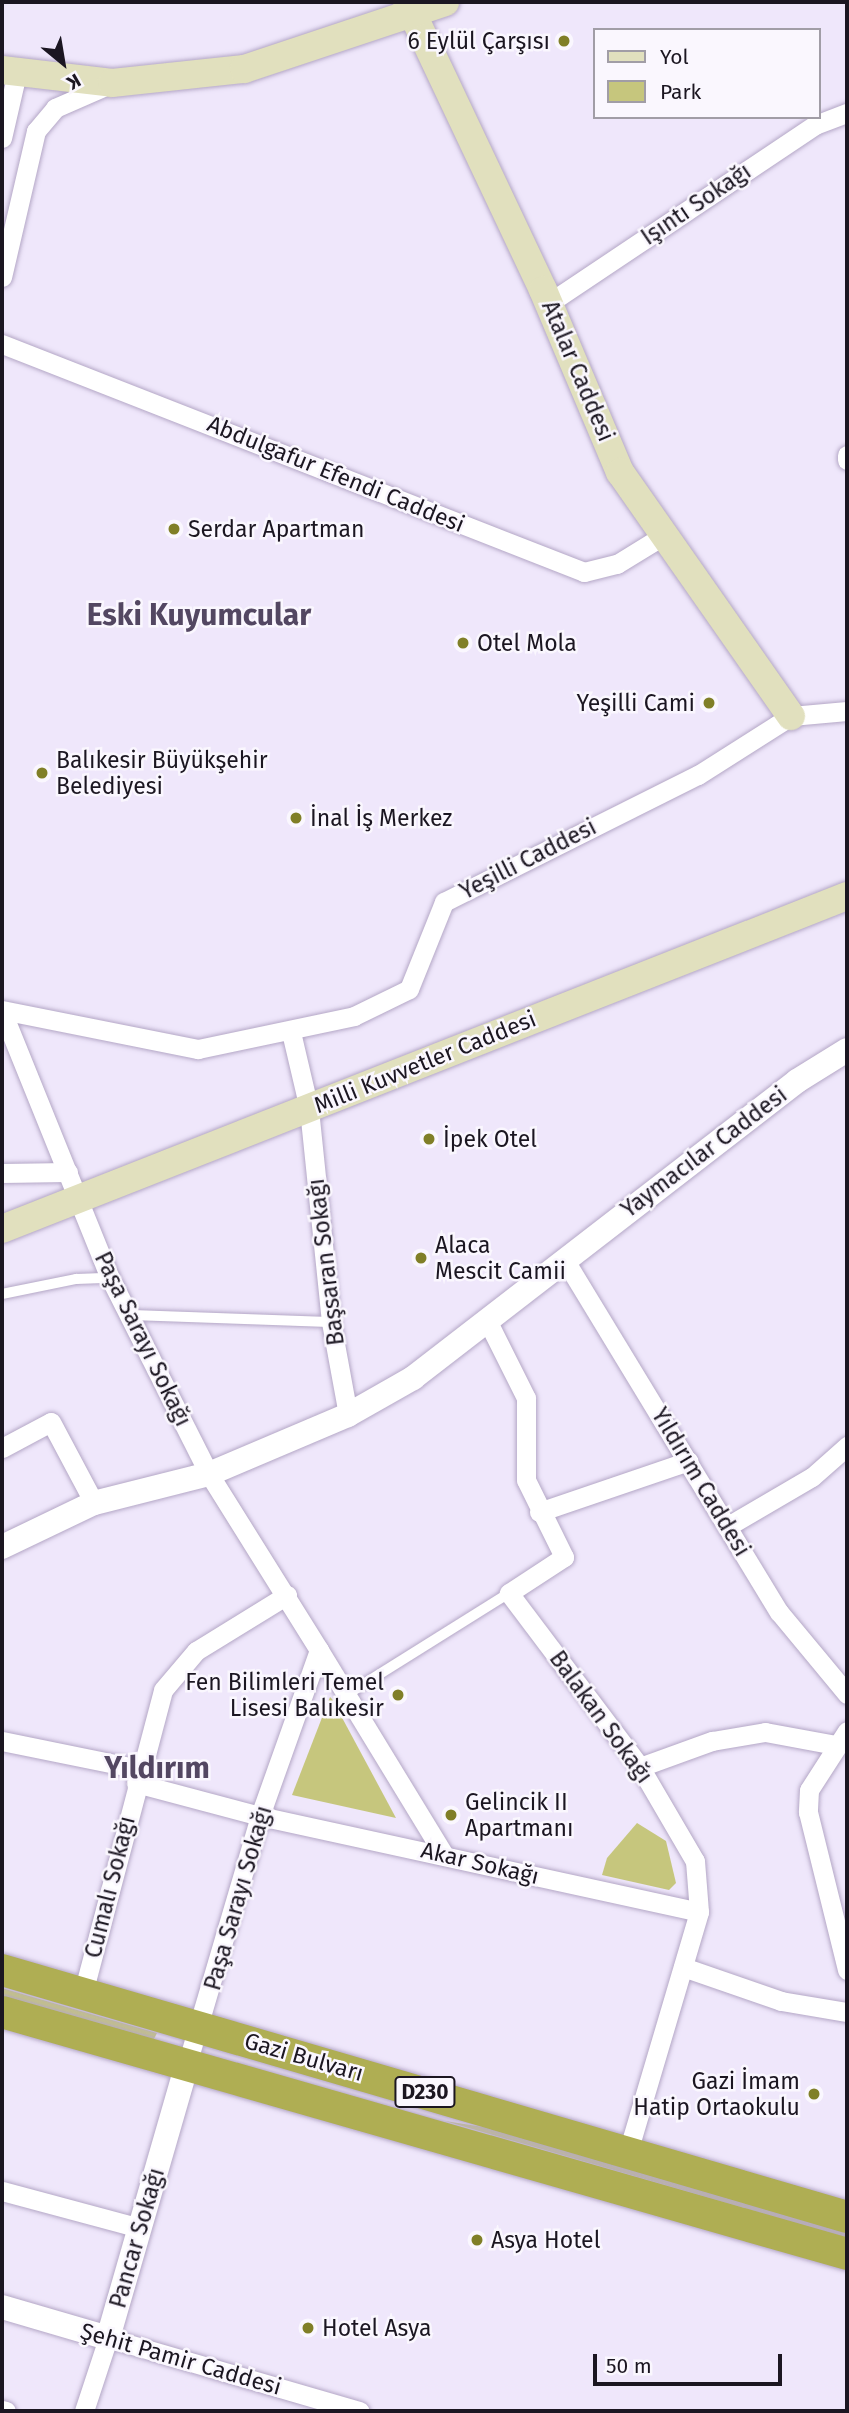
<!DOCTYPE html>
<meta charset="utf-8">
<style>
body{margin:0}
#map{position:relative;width:849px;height:2413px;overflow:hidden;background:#efe7fb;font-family:"Fira Sans",sans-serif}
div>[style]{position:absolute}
.green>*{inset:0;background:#c6c67d}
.roads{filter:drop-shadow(0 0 2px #b4a7c6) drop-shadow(0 0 2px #b4a7c6)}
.service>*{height:10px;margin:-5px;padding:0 5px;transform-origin:5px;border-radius:5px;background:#fff}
.minor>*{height:19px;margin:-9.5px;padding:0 9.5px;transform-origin:9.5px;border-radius:9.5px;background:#fff}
.tertiary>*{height:24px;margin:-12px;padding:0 12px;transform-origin:12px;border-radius:12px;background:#fff}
.secondary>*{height:28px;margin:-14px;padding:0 14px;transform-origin:14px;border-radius:14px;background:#e1e0be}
.trunk>*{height:32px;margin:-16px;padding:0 16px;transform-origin:16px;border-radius:16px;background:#afae53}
.dots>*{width:19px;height:19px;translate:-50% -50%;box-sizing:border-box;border:4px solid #faf7fe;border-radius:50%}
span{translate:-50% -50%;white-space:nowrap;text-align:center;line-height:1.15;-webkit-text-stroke:5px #faf7fe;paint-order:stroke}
.shield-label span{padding:2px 5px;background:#faf7fe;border:2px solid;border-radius:5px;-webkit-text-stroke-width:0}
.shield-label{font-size:21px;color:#1b1621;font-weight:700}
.poi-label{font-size:23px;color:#1b1621}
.right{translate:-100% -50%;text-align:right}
.left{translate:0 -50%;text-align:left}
.street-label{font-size:23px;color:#1b1621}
.district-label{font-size:30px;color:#534762;font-weight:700}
.frame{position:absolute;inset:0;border:4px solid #1b1621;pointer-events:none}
.legend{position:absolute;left:593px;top:28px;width:228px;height:91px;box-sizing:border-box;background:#faf7fe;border:2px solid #a19da6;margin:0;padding:9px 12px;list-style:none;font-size:21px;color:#1b1621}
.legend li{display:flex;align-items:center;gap:14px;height:35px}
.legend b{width:35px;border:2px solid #a19da6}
.north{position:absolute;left:28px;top:28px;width:70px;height:70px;-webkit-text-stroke:5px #faf7fe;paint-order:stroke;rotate:150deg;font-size:19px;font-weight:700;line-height:28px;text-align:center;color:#1b1621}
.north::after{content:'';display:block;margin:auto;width:24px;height:32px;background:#1b1621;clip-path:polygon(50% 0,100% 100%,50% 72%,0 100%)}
.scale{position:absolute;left:593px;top:2354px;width:189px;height:32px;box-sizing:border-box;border:4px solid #1b1621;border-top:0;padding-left:9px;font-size:21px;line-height:24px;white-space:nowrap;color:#1b1621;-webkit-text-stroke:5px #faf7fe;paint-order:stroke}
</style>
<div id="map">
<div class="green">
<div style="clip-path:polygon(330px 1697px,332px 1699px,396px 1818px,292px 1795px)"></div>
<div style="clip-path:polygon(637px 1823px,666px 1841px,676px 1883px,669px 1890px,602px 1875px,607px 1858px)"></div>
<div style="clip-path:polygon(2px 1988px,74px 2009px,157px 2033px,153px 2041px,2px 1997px)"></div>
<div style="clip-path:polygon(445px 2121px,490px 2128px,847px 2230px,847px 2238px)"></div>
</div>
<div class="roads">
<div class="service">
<div style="left:2px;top:1294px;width:76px;rotate:-11.5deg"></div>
<div style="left:76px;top:1279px;width:34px;rotate:-2deg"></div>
<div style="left:130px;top:1315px;width:201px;rotate:2deg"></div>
<div style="left:346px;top:1695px;width:192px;rotate:-32deg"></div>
</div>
<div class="minor">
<div style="left:2px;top:138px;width:67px;rotate:-77deg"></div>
<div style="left:2px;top:277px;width:150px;rotate:-76.9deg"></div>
<div style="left:36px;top:131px;width:30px;rotate:-50deg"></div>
<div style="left:55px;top:108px;width:58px;rotate:-23.5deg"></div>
<div style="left:549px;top:303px;width:320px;rotate:-33.8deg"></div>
<div style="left:815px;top:125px;width:34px;rotate:-21deg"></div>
<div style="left:2px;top:344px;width:625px;rotate:21.39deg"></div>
<div style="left:584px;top:572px;width:34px;rotate:-14deg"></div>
<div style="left:617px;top:564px;width:57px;rotate:-31.5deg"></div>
<div style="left:847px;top:455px;width:5px;rotate:90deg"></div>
<div style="left:2px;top:1010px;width:200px;rotate:11.3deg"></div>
<div style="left:198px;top:1049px;width:159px;rotate:-11.9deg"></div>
<div style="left:354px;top:1016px;width:61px;rotate:-26.1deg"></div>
<div style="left:409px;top:989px;width:94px;rotate:-68.1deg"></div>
<div style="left:444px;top:902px;width:284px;rotate:-26.6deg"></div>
<div style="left:698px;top:775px;width:110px;rotate:-32.4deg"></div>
<div style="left:791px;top:716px;width:56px;rotate:-5.1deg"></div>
<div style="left:2px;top:1011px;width:288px;rotate:68deg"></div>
<div style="left:110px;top:1278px;width:220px;rotate:63.2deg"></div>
<div style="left:209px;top:1474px;width:208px;rotate:58deg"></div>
<div style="left:319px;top:1650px;width:176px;rotate:109.6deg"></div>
<div style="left:260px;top:1816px;width:259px;rotate:106.4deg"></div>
<div style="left:291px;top:1032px;width:79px;rotate:76.8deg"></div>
<div style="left:309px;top:1109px;width:214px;rotate:84.1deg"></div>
<div style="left:331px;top:1322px;width:95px;rotate:79.6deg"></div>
<div style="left:2px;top:1173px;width:66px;rotate:-0.9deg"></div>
<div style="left:566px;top:1262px;width:410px;rotate:58.7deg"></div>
<div style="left:779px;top:1612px;width:107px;rotate:50.3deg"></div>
<div style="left:489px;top:1324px;width:83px;rotate:63.4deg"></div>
<div style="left:526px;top:1398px;width:82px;rotate:90deg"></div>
<div style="left:526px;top:1480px;width:86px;rotate:63.7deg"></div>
<div style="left:564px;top:1557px;width:66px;rotate:146.8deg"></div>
<div style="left:509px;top:1593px;width:218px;rotate:53deg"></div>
<div style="left:640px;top:1767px;width:109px;rotate:59.7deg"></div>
<div style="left:695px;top:1861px;width:51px;rotate:85.5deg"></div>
<div style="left:699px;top:1912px;width:249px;rotate:106.5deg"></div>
<div style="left:2px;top:1448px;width:55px;rotate:-28deg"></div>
<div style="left:51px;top:1422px;width:92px;rotate:62deg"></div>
<div style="left:539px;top:1512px;width:158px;rotate:-18.8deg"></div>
<div style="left:728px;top:1526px;width:97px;rotate:-30.3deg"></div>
<div style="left:812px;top:1477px;width:47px;rotate:-41.5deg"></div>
<div style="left:319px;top:1650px;width:240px;rotate:58.6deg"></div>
<div style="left:847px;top:1731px;width:70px;rotate:122.8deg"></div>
<div style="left:809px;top:1790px;width:22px;rotate:93deg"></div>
<div style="left:808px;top:1812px;width:163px;rotate:76.1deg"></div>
<div style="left:2px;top:1741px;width:141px;rotate:11.5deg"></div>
<div style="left:640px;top:1767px;width:77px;rotate:-19.9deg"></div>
<div style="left:712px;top:1741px;width:54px;rotate:-9.6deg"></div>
<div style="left:765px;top:1732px;width:71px;rotate:10.5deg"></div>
<div style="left:136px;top:1783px;width:128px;rotate:14.9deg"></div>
<div style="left:260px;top:1816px;width:449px;rotate:12.3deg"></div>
<div style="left:683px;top:1967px;width:104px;rotate:19.1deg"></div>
<div style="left:781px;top:2001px;width:67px;rotate:9.5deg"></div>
<div style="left:83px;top:1993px;width:313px;rotate:-75.2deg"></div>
<div style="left:163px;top:1690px;width:51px;rotate:-49.8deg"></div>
<div style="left:196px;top:1651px;width:107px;rotate:-31.6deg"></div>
<div style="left:2px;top:2191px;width:143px;rotate:15deg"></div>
<div style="left:2px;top:2410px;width:4px;rotate:14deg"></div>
<div style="left:84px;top:2411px;width:77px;rotate:-71.8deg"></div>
<div style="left:108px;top:2338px;width:262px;rotate:16.2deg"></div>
</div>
<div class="tertiary">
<div style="left:2px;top:1547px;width:102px;rotate:-25.6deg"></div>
<div style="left:94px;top:1503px;width:119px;rotate:-14.2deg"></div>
<div style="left:209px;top:1474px;width:151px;rotate:-23deg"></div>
<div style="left:348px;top:1415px;width:75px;rotate:-29.6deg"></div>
<div style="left:413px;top:1378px;width:485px;rotate:-37.7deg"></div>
<div style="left:797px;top:1081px;width:59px;rotate:-31.8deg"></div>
<div style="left:2px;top:2307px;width:110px;rotate:16.3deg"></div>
<div style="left:108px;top:2338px;width:285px;rotate:-73.9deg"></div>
</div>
<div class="secondary">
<div style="left:407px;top:2px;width:318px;rotate:64.7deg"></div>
<div style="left:543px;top:290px;width:198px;rotate:67.1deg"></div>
<div style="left:620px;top:472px;width:298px;rotate:55deg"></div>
<div style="left:2px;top:70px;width:111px;rotate:6.7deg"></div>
<div style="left:112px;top:83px;width:133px;rotate:-6.1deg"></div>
<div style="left:244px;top:69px;width:212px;rotate:-18.4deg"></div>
<div style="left:2px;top:1229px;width:908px;rotate:-21.51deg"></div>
</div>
<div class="trunk">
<div style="left:2px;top:1970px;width:880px;rotate:16.29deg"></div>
<div style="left:2px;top:2012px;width:879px;rotate:15.98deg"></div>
</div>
</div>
<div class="dots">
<div style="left:564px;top:41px;background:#807f27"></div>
<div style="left:174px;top:529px;background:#807f27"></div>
<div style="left:463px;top:643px;background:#807f27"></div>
<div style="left:709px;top:703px;background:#807f27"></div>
<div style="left:42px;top:773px;background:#807f27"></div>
<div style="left:296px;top:818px;background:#807f27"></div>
<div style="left:429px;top:1139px;background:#807f27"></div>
<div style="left:421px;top:1258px;background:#807f27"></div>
<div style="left:398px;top:1695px;background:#807f27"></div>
<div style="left:451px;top:1815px;background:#807f27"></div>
<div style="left:814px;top:2094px;background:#807f27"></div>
<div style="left:477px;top:2240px;background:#807f27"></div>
<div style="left:308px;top:2328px;background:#807f27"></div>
</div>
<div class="shield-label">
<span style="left:425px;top:2092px">D230</span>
</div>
<div class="poi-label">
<span class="right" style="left:550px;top:41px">6 Eylül Çarşısı</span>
<span class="left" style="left:188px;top:529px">Serdar Apartman</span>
<span class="left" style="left:477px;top:643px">Otel Mola</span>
<span class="right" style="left:695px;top:703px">Yeşilli Cami</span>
<span class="left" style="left:56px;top:773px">Balıkesir Büyükşehir<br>Belediyesi</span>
<span class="left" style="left:310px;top:818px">İnal İş Merkez</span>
<span class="left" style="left:443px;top:1139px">İpek Otel</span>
<span class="left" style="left:435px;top:1258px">Alaca<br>Mescit Camii</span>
<span class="right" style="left:384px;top:1695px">Fen Bilimleri Temel<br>Lisesi Balıkesir</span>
<span class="left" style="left:465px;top:1815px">Gelincik II<br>Apartmanı</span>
<span class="right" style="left:800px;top:2094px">Gazi İmam<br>Hatip Ortaokulu</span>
<span class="left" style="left:491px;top:2240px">Asya Hotel</span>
<span class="left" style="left:322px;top:2328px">Hotel Asya</span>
</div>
<div class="street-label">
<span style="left:696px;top:204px;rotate:-34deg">Işıntı Sokağı</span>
<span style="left:578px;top:371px;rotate:67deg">Atalar Caddesi</span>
<span style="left:336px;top:474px;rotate:22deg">Abdulgafur Efendi Caddesi</span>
<span style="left:528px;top:859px;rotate:-27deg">Yeşilli Caddesi</span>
<span style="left:425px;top:1062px;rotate:-22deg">Milli Kuvvetler Caddesi</span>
<span style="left:704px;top:1152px;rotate:-37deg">Yaymacılar Caddesi</span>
<span style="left:326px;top:1262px;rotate:-97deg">Başsaran Sokağı</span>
<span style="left:143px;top:1339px;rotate:64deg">Paşa Sarayı Sokağı</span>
<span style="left:701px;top:1482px;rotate:59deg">Yıldırım Caddesi</span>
<span style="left:601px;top:1717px;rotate:54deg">Balakan Sokağı</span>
<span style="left:480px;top:1863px;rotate:13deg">Akar Sokağı</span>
<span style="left:110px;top:1887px;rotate:-76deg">Cumalı Sokağı</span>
<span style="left:238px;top:1898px;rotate:-74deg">Paşa Sarayı Sokağı</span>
<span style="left:304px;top:2057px;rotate:16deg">Gazi Bulvarı</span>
<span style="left:137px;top:2238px;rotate:-74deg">Pancar Sokağı</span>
<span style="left:181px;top:2359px;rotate:16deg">Şehit Pamir Caddesi</span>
</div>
<div class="district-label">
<span style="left:199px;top:615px">Eski Kuyumcular</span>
<span style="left:157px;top:1768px">Yıldırım</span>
</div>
<div class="frame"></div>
<ul class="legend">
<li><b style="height:9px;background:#e1e0be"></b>Yol</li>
<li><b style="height:19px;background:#c6c67d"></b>Park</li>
</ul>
<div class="north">K</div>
<div class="scale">50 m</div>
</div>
